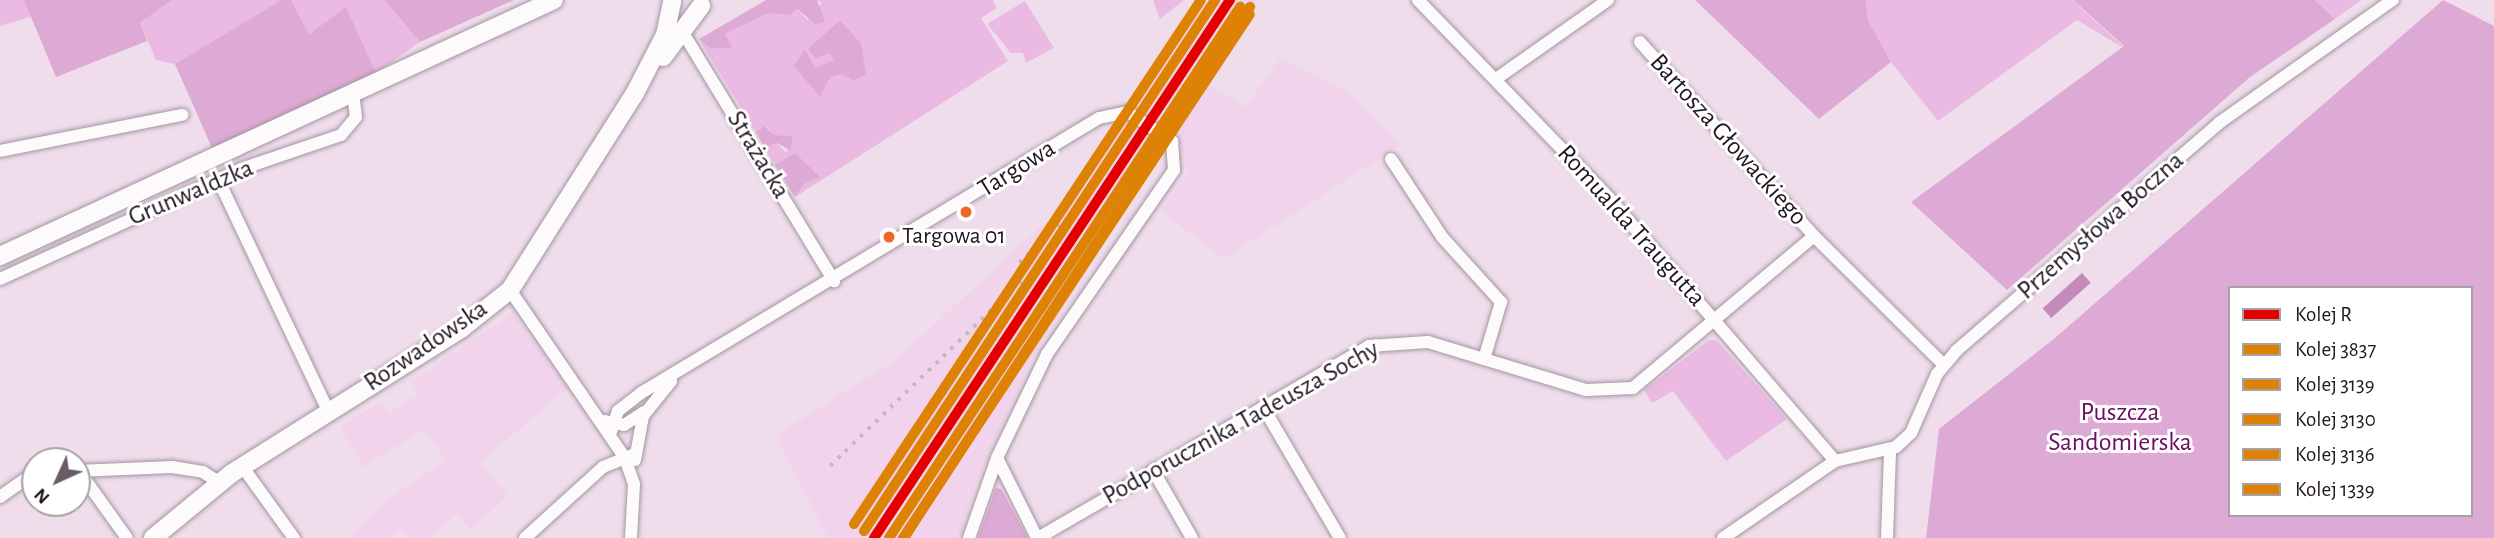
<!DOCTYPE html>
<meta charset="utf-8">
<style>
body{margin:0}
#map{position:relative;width:2494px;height:538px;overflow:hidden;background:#efddec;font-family:"Alegreya Sans",sans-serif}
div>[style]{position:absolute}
.built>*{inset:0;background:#f1d4eb}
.green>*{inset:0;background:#eabae2}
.forest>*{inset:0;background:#ddaad5}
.water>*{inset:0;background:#c48abb;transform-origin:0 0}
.roads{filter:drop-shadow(0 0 2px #a396a1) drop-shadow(0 0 2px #a396a1)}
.street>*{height:12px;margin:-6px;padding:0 6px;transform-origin:6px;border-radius:6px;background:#fdfafc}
.secondary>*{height:18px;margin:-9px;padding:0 9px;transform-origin:9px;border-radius:9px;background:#fdfafc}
.rail>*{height:3.5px;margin-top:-1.75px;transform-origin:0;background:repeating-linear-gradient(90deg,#bfbabe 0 3.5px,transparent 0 10.5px)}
.rail-1>*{height:10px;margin:-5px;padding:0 5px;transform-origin:5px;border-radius:5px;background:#e50000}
.rail-2>*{height:10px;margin:-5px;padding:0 5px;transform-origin:5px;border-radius:5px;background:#de8205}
.rail-3>*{height:10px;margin:-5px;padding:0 5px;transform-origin:5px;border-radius:5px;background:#de8205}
.rail-4>*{height:10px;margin:-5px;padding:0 5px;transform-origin:5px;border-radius:5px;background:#de8205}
.rail-5>*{height:10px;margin:-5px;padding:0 5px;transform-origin:5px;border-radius:5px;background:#de8205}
.rail-6>*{height:10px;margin:-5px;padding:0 5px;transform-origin:5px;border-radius:5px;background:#de8205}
.dots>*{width:19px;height:19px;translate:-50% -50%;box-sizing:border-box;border:4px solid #fff;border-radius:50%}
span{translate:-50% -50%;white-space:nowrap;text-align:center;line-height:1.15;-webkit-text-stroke:6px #fff;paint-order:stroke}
.bus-label{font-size:24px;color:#21161f}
.left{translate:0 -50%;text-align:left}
.street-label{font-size:26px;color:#21161f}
.park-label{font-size:26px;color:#6c0c63}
.legend{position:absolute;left:2228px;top:286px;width:245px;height:231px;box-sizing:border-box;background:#fff;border:2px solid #a6a2a5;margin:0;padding:9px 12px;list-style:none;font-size:21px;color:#21161f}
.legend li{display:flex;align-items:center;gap:14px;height:35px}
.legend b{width:35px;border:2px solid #a6a2a5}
.north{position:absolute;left:21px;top:447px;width:70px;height:70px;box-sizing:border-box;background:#fff;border:2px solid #a6a2a5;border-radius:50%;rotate:225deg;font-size:19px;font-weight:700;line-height:28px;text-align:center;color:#21161f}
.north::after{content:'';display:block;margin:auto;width:24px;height:32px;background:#695c67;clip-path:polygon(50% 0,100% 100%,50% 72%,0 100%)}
</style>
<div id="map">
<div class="built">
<div style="clip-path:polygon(1208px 0,1257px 0,1032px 358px,978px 479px,960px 538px,828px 538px,776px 435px,897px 359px,1069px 200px)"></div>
<div style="clip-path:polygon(1280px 58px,1344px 89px,1401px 144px,1224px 259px,1161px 211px,1188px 173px,1177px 133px,1208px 85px,1246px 107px)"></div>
<div style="clip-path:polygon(513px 313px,568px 387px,481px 462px,508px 496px,470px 530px,457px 514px,430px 538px,409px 538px,401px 529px,389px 538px,348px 538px,388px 499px,446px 460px,424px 429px,364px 467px,340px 427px,381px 401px,389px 413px,418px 395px,411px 382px)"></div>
</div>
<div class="green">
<div style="clip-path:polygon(0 0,24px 0,34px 16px,0 26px)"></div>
<div style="clip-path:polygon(172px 0,281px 0,175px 64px,156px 60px,140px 23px)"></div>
<div style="clip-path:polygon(291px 0,384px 0,420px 42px,376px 73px,346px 8px,309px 34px)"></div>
<div style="clip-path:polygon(817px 0,993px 0,997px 8px,981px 18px,1008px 61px,795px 197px,765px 148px,777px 143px,786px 153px,792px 136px,775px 135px,767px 127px,756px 132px,699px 39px,707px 43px,769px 13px,796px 9px,808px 20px,822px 3px)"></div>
<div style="clip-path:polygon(1153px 0,1184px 0,1160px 19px)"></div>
<div style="clip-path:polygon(1866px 0,2072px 0,2127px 50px,2077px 20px,1938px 121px,1891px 62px,1868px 20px)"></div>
<div style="clip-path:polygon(2315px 0,2361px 0,2335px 19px)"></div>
<div style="clip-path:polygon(1025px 1px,1054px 48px,1026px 63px,1023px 53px,1011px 53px,987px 24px)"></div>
<div style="clip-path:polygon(1709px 340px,1716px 340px,1787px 419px,1726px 461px,1673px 391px,1652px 403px,1644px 390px)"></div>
</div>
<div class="forest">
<div style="clip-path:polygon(24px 0,172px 0,140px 23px,147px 41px,56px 77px)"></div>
<div style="clip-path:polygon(281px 0,291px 0,309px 34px,346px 7px,376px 73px,212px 148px,175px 64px)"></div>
<div style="clip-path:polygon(384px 0,514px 0,420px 42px)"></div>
<div style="clip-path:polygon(766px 0,817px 0,825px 22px,815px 24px,797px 9px,789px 15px,769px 13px,725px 34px,732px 48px,710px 48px,699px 39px)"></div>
<div style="clip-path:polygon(1695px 0,1866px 0,1868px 20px,1891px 62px,1819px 119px)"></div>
<div style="clip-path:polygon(2073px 0,2315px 0,2335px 19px,2250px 77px,2007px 290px,1911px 202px,2124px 46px)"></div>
<div style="clip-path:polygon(evenodd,2443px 0,2494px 26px,2494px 538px,1926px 538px,1939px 429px,2055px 338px,2443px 0,2230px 288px,2471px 288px,2471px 515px,2230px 515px,2230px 288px)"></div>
<div style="clip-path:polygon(840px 20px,861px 44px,866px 74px,853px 81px,842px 74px,830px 77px,820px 97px,794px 66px,805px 49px,815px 68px,834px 60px,829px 53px,815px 58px,808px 49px)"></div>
<div style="clip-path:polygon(764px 126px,775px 135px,792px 136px,791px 151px,777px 143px,765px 148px,756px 132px)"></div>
<div style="clip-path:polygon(795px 153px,820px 177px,804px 184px,795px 197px,775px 165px)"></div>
<div style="clip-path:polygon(996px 488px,1001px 489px,1028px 538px,978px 538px)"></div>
</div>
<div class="water">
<div style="left:2082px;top:273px;width:13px;height:53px;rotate:48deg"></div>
</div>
<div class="roads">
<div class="street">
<div style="left:1418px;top:0;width:275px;rotate:46deg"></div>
<div style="left:1609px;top:198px;width:347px;rotate:49.3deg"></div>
<div style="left:682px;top:31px;width:293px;rotate:58.7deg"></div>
<div style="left:1640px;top:42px;width:261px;rotate:48.1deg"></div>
<div style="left:1814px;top:236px;width:182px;rotate:44.8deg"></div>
<div style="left:1496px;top:79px;width:137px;rotate:-35.2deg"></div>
<div style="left:0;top:151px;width:186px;rotate:-11.2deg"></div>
<div style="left:1391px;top:159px;width:93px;rotate:56.8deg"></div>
<div style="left:1442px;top:237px;width:88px;rotate:47.8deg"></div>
<div style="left:1501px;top:302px;width:59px;rotate:106.6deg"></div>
<div style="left:218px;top:179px;width:257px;rotate:64.6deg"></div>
<div style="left:0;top:279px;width:265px;rotate:-24.5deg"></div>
<div style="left:241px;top:169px;width:106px;rotate:-18.8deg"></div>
<div style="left:341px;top:135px;width:23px;rotate:-50deg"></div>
<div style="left:356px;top:117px;width:24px;rotate:-97deg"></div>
<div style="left:510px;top:290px;width:204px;rotate:55.6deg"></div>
<div style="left:625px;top:458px;width:28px;rotate:71deg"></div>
<div style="left:634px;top:484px;width:54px;rotate:93.2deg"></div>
<div style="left:1263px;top:407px;width:152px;rotate:59.6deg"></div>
<div style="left:605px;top:421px;width:19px;rotate:12deg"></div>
<div style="left:624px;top:425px;width:24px;rotate:-33deg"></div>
<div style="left:611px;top:432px;width:22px;rotate:-72deg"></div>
<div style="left:618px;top:411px;width:29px;rotate:-38deg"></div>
<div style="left:641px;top:393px;width:534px;rotate:-30.98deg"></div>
<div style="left:1099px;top:118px;width:30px;rotate:-12deg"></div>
<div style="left:1128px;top:112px;width:53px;rotate:33.4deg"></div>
<div style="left:1172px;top:141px;width:29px;rotate:86deg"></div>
<div style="left:1174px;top:170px;width:224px;rotate:124.6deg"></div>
<div style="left:1047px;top:354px;width:115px;rotate:115.7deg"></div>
<div style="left:997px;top:458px;width:85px;rotate:109.3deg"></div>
<div style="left:997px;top:458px;width:89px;rotate:63.4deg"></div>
<div style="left:635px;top:460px;width:45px;rotate:-79.7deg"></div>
<div style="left:643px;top:416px;width:45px;rotate:-51.3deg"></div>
<div style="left:242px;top:466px;width:89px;rotate:54.2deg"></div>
<div style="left:1153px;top:470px;width:78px;rotate:60.2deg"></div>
<div style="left:77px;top:471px;width:95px;rotate:-2.4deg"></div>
<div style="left:172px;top:467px;width:31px;rotate:9deg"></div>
<div style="left:203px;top:472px;width:20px;rotate:33deg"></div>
<div style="left:79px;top:471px;width:82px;rotate:54.4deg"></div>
<div style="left:0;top:497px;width:43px;rotate:-35.5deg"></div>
<div style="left:525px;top:538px;width:105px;rotate:-42.3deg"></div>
<div style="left:603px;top:467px;width:35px;rotate:-22deg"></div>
<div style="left:1038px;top:538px;width:383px;rotate:-30.1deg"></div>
<div style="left:1369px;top:346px;width:59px;rotate:-3.9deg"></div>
<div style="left:1428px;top:342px;width:165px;rotate:16.9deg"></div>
<div style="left:1586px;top:390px;width:47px;rotate:-2.4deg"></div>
<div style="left:1633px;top:388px;width:236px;rotate:-40deg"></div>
<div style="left:1723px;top:538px;width:136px;rotate:-34.5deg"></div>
<div style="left:1835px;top:461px;width:63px;rotate:-12.9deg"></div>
<div style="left:1896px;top:447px;width:21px;rotate:-43deg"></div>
<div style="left:1911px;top:433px;width:64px;rotate:-66.2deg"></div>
<div style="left:1937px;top:374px;width:30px;rotate:-50deg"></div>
<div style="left:1956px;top:351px;width:348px;rotate:-40.9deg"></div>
<div style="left:2219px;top:123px;width:213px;rotate:-35.3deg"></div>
<div style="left:1887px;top:538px;width:88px;rotate:-88deg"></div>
</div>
<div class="secondary">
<div style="left:663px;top:57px;width:64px;rotate:-53.3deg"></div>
<div style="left:0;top:256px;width:610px;rotate:-24.8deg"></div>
<div style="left:153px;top:538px;width:102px;rotate:-39.4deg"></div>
<div style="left:232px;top:473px;width:272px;rotate:-32.2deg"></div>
<div style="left:462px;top:328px;width:61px;rotate:-38.4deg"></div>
<div style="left:510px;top:290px;width:233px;rotate:-57.6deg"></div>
<div style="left:635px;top:93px;width:65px;rotate:-62.7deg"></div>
<div style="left:665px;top:35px;width:35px;rotate:-78deg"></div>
</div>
</div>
<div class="rail">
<div style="left:1019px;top:263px;width:56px;rotate:-44.3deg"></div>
<div style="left:999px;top:398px;width:471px;rotate:-57.7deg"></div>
<div style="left:830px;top:466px;width:273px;rotate:-44.1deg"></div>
<div style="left:878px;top:513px;width:584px;rotate:-56.75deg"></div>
</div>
<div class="rail-1">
<div style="left:874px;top:538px;width:645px;rotate:-56.51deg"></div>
</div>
<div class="rail-2">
<div style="left:889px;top:538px;width:637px;rotate:-56.53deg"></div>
</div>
<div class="rail-3">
<div style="left:864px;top:531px;width:637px;rotate:-56.53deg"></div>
</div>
<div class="rail-4">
<div style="left:903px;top:538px;width:628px;rotate:-56.49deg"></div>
</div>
<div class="rail-5">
<div style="left:854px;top:524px;width:628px;rotate:-56.49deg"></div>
</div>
<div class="rail-6">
<div style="left:904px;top:538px;width:634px;rotate:-56.91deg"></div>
</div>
<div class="dots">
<div style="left:966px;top:212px;background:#f26522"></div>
<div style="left:889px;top:237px;background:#f26522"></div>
</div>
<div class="bus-label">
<span class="left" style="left:902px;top:237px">Targowa 01</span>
</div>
<div class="street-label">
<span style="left:1728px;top:140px;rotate:48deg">Bartosza Głowackiego</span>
<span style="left:758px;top:155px;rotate:59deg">Strażacka</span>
<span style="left:1017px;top:169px;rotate:-32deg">Targowa</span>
<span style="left:191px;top:193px;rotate:-23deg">Grunwaldzka</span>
<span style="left:1631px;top:226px;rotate:48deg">Romualda Traugutta</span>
<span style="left:2101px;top:226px;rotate:-41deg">Przemysłowa Boczna</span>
<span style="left:426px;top:346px;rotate:-34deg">Rozwadowska</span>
<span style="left:1241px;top:423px;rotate:-29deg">Podporucznika Tadeusza Sochy</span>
</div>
<div class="park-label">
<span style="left:2120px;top:428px">Puszcza<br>Sandomierska</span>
</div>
<ul class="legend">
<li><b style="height:9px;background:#e50000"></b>Kolej R</li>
<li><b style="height:9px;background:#de8205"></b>Kolej 3837</li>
<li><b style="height:9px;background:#de8205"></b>Kolej 3139</li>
<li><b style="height:9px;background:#de8205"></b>Kolej 3130</li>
<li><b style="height:9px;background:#de8205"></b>Kolej 3136</li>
<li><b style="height:9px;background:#de8205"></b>Kolej 1339</li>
</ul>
<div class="north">N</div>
</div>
